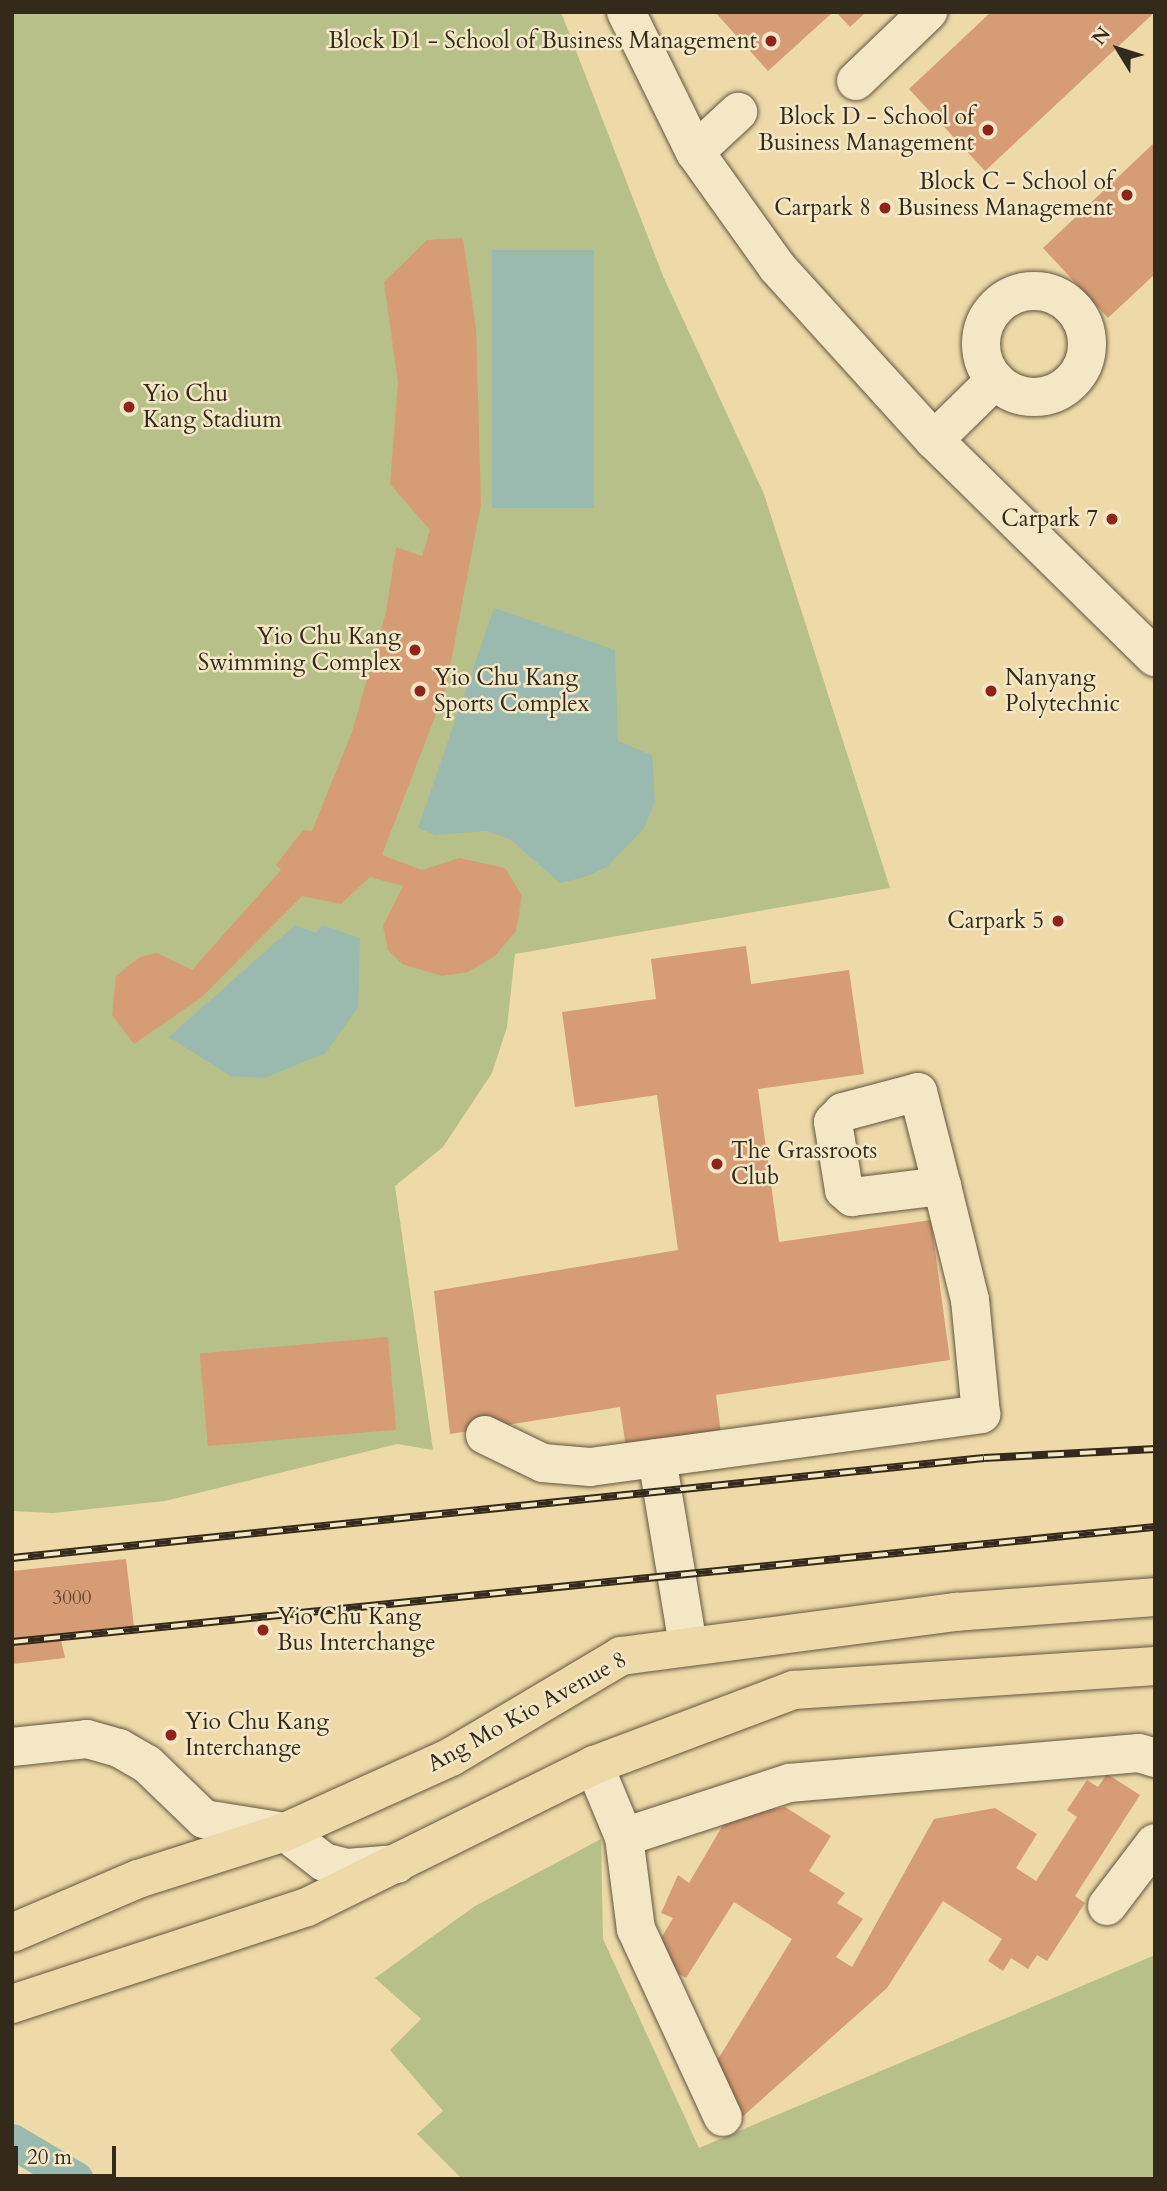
<!DOCTYPE html>
<style>
body{margin:0}
#map{position:relative;width:1167px;height:2191px;overflow:hidden;background:#eddaa8;font-family:Cardo,serif}
div>[style]{position:absolute}
.green>*{inset:0;background:#b7c089}
.water>*{inset:0;background:#9abaaf;transform-origin:0 0}
.canal>*{height:35px;margin:-17.5px;padding:0 17.5px;transform-origin:17.5px;border-radius:17.5px;background:#9abaaf}
.building>*{inset:0;background:#d69c75;transform-origin:0 0}
.roads{filter:drop-shadow(0 0 2px #62563f) drop-shadow(0 0 2px #62563f)}
.minor>*{height:38px;margin:-19px;padding:0 19px;transform-origin:19px;border-radius:19px;background:#f3e7c6}
.minor>.ring{margin:-19px;padding:0;box-sizing:content-box;background:none;border:38px solid #f3e7c6;border-radius:50%}
.major>*{height:38px;margin:-19px;padding:0 19px;transform-origin:19px;border-radius:19px;background:#eddaa8}
.rail>*{height:8px;margin-top:-4px;transform-origin:0;background:repeating-linear-gradient(90deg,#f3e7c6 0 16px,#342a1c 0 32px);box-sizing:border-box;border-block:2px solid #342a1c}
.dots>*{width:19px;height:19px;translate:-50% -50%;box-sizing:border-box;border:4px solid #f3e7c6;border-radius:50%}
span{translate:-50% -50%;white-space:nowrap;text-align:center;line-height:1.15;-webkit-text-stroke:5px #f3e7c6;paint-order:stroke}
.number-label{font-size:19px;color:#5c4632}
.number-label span{-webkit-text-stroke-width:0}
.poi-label{font-size:23px;color:#342a1c}
.right{translate:-100% -50%;text-align:right}
.left{translate:0 -50%;text-align:left}
.street-label{font-size:23px;color:#342a1c}
.frame{position:absolute;inset:0;border:14px solid #342a1c;pointer-events:none}
.north{position:absolute;left:1083px;top:14px;width:70px;height:70px;-webkit-text-stroke:5px #f3e7c6;paint-order:stroke;rotate:308deg;font-size:19px;font-weight:700;line-height:28px;text-align:center;color:#342a1c}
.north::after{content:'';display:block;margin:auto;width:24px;height:32px;background:#342a1c;clip-path:polygon(50% 0,100% 100%,50% 72%,0 100%)}
.scale{position:absolute;left:14px;top:2146px;width:102px;height:32px;box-sizing:border-box;border:4px solid #342a1c;border-top:0;padding-left:9px;font-size:21px;line-height:24px;white-space:nowrap;color:#342a1c;-webkit-text-stroke:5px #f3e7c6;paint-order:stroke}
</style>
<div id="map">
<div class="green">
<div style="clip-path:polygon(12px 12px,561px 12px,663px 276px,764px 494px,890px 888px,515px 954px,507px 1027px,492px 1073px,443px 1147px,395px 1186px,433px 1450px,397px 1444px,165px 1501px,53px 1513px,12px 1511px)"></div>
<div style="clip-path:polygon(601px 1839px,603px 1939px,699px 2148px,1155px 1955px,1155px 2179px,462px 2179px,417px 2134px,443px 2111px,390px 2050px,421px 2019px,375px 1978px,475px 1906px)"></div>
</div>
<div class="water">
<div style="left:594px;top:250px;width:258px;height:102px;rotate:90deg"></div>
<div style="clip-path:polygon(494px 608px,615px 650px,618px 741px,652px 755px,655px 801px,644px 828px,607px 867px,585px 877px,560px 883px,510px 839px,486px 831px,435px 835px,418px 828px)"></div>
<div style="clip-path:polygon(295px 925px,316px 933px,322px 925px,360px 938px,358px 1007px,326px 1053px,264px 1078px,230px 1076px,169px 1037px)"></div>
</div>
<div class="canal">
<div style="left:12px;top:2141px;width:74px;rotate:30.7deg"></div>
</div>
<div class="building">
<div style="clip-path:polygon(715px 12px,833px 12px,768px 71px)"></div>
<div style="clip-path:polygon(836px 12px,866px 12px,850px 27px)"></div>
<div style="clip-path:polygon(991px 12px,1155px 12px,985px 171px,909px 89px)"></div>
<div style="clip-path:polygon(1155px 142px,1155px 274px,1108px 318px,1043px 248px)"></div>
<div style="clip-path:polygon(463px 238px,476px 328px,481px 504px,446px 688px,382px 855px,422px 870px,459px 858px,505px 868px,522px 896px,516px 931px,495px 956px,468px 972px,442px 976px,402px 964px,388px 950px,383px 926px,403px 886px,370px 877px,341px 904px,302px 896px,202px 997px,134px 1044px,112px 1015px,116px 976px,140px 957px,157px 953px,192px 970px,281px 870px,276px 865px,303px 830px,312px 831px,352px 732px,386px 612px,396px 547px,422px 556px,430px 530px,390px 484px,398px 383px,384px 282px,427px 240px)"></div>
<div style="clip-path:polygon(746px 946px,751px 984px,849px 970px,864px 1074px,758px 1089px,779px 1242px,931px 1220px,950px 1360px,716px 1395px,722px 1441px,627px 1455px,620px 1407px,450px 1434px,434px 1291px,678px 1250px,657px 1095px,575px 1107px,562px 1012px,656px 999px,651px 959px)"></div>
<div style="left:388px;top:1337px;width:93px;height:189px;rotate:85deg"></div>
<div style="clip-path:polygon(126px 1559px,134px 1627px,60px 1635px,65px 1658px,12px 1664px,12px 1571px)"></div>
<div style="clip-path:polygon(1107px 1774px,1140px 1795px,1075px 1896px,1085px 1903px,1047px 1961px,1037px 1955px,1028px 1969px,1011px 1958px,1003px 1971px,988px 1961px,1002px 1939px,943px 1901px,887px 1988px,741px 2118px,715px 2064px,792px 1939px,734px 1902px,686px 1978px,658px 1962px,653px 1952px,673px 1918px,661px 1913px,678px 1875px,689px 1883px,727px 1818px,785px 1807px,831px 1836px,809px 1871px,845px 1893px,837px 1903px,863px 1919px,836px 1957px,852px 1967px,934px 1819px,995px 1808px,1037px 1834px,1016px 1868px,1036px 1881px,1077px 1817px,1067px 1810px,1087px 1780px,1098px 1787px)"></div>
</div>
<div class="roads">
<div class="minor">
<div style="left:626px;top:12px;width:156px;rotate:63.8deg"></div>
<div style="left:695px;top:152px;width:141px;rotate:54.5deg"></div>
<div style="left:777px;top:267px;width:234px;rotate:47.8deg"></div>
<div style="left:934px;top:440px;width:310px;rotate:44.5deg"></div>
<div style="left:856px;top:81px;width:100px;rotate:-43.8deg"></div>
<div style="left:695px;top:152px;width:59px;rotate:-42.9deg"></div>
<div class="ring" style="left:981px;top:291px;width:68px;height:68px"></div>
<div style="left:934px;top:440px;width:86px;rotate:-44.5deg"></div>
<div style="left:485px;top:1435px;width:64px;rotate:25.8deg"></div>
<div style="left:543px;top:1463px;width:47px;rotate:4.9deg"></div>
<div style="left:590px;top:1467px;width:395px;rotate:-7.7deg"></div>
<div style="left:981px;top:1414px;width:115px;rotate:-95.5deg"></div>
<div style="left:970px;top:1300px;width:117px;rotate:-103.8deg"></div>
<div style="left:942px;top:1186px;width:97px;rotate:-104.3deg"></div>
<div style="left:918px;top:1092px;width:78px;rotate:165.1deg"></div>
<div style="left:843px;top:1112px;width:14px;rotate:135deg"></div>
<div style="left:833px;top:1122px;width:69px;rotate:80.8deg"></div>
<div style="left:844px;top:1190px;width:11px;rotate:41deg"></div>
<div style="left:852px;top:1197px;width:91px;rotate:-7deg"></div>
<div style="left:657px;top:1458px;width:191px;rotate:80.6deg"></div>
<div style="left:12px;top:1747px;width:75px;rotate:-6.1deg"></div>
<div style="left:87px;top:1739px;width:33px;rotate:16deg"></div>
<div style="left:119px;top:1748px;width:32px;rotate:30deg"></div>
<div style="left:147px;top:1764px;width:79px;rotate:44deg"></div>
<div style="left:204px;top:1819px;width:82px;rotate:9.1deg"></div>
<div style="left:285px;top:1832px;width:49px;rotate:37.6deg"></div>
<div style="left:324px;top:1862px;width:24px;rotate:15deg"></div>
<div style="left:347px;top:1868px;width:50px;rotate:-4.6deg"></div>
<div style="left:594px;top:1765px;width:78px;rotate:67.4deg"></div>
<div style="left:624px;top:1837px;width:93px;rotate:82.6deg"></div>
<div style="left:636px;top:1929px;width:207px;rotate:65.2deg"></div>
<div style="left:624px;top:1837px;width:174px;rotate:-18.1deg"></div>
<div style="left:789px;top:1783px;width:351px;rotate:-4.9deg"></div>
<div style="left:1139px;top:1753px;width:17px;rotate:17deg"></div>
<div style="left:1107px;top:1906px;width:79px;rotate:-52.7deg"></div>
</div>
<div class="major">
<div style="left:12px;top:1933px;width:137px;rotate:-23.2deg"></div>
<div style="left:138px;top:1879px;width:154px;rotate:-17.7deg"></div>
<div style="left:285px;top:1832px;width:182px;rotate:-24.3deg"></div>
<div style="left:451px;top:1757px;width:198px;rotate:-30.7deg"></div>
<div style="left:621px;top:1656px;width:338px;rotate:-7.5deg"></div>
<div style="left:956px;top:1612px;width:200px;rotate:-4.3deg"></div>
<div style="left:12px;top:2004px;width:311px;rotate:-18.2deg"></div>
<div style="left:307px;top:1907px;width:320px;rotate:-26.3deg"></div>
<div style="left:594px;top:1765px;width:214px;rotate:-20.6deg"></div>
<div style="left:794px;top:1690px;width:362px;rotate:-3.8deg"></div>
</div>
</div>
<div class="rail">
<div style="left:12px;top:1558px;width:977px;rotate:-5.87deg"></div>
<div style="left:984px;top:1458px;width:171px;rotate:-3deg"></div>
<div style="left:12px;top:1642px;width:1149px;rotate:-5.75deg"></div>
</div>
<div class="dots">
<div style="left:771px;top:41px;background:#8f2418"></div>
<div style="left:988px;top:130px;background:#8f2418"></div>
<div style="left:1127px;top:195px;background:#8f2418"></div>
<div style="left:885px;top:208px;background:#8f2418"></div>
<div style="left:129px;top:407px;background:#8f2418"></div>
<div style="left:1112px;top:519px;background:#8f2418"></div>
<div style="left:415px;top:650px;background:#8f2418"></div>
<div style="left:420px;top:691px;background:#8f2418"></div>
<div style="left:991px;top:691px;background:#8f2418"></div>
<div style="left:1058px;top:921px;background:#8f2418"></div>
<div style="left:717px;top:1164px;background:#8f2418"></div>
<div style="left:263px;top:1630px;background:#8f2418"></div>
<div style="left:171px;top:1735px;background:#8f2418"></div>
</div>
<div class="number-label">
<span style="left:72px;top:1599px">3000</span>
</div>
<div class="poi-label">
<span class="right" style="left:757px;top:41px">Block D1 - School of Business Management</span>
<span class="right" style="left:974px;top:130px">Block D - School of<br>Business Management</span>
<span class="right" style="left:1113px;top:195px">Block C - School of<br>Business Management</span>
<span class="right" style="left:871px;top:208px">Carpark 8</span>
<span class="left" style="left:143px;top:407px">Yio Chu<br>Kang Stadium</span>
<span class="right" style="left:1098px;top:519px">Carpark 7</span>
<span class="right" style="left:401px;top:650px">Yio Chu Kang<br>Swimming Complex</span>
<span class="left" style="left:434px;top:691px">Yio Chu Kang<br>Sports Complex</span>
<span class="left" style="left:1005px;top:691px">Nanyang<br>Polytechnic</span>
<span class="right" style="left:1044px;top:921px">Carpark 5</span>
<span class="left" style="left:731px;top:1164px">The Grassroots<br>Club</span>
<span class="left" style="left:277px;top:1630px">Yio Chu Kang<br>Bus Interchange</span>
<span class="left" style="left:185px;top:1735px">Yio Chu Kang<br>Interchange</span>
</div>
<div class="street-label">
<span style="left:527px;top:1712px;rotate:-29deg">Ang Mo Kio Avenue 8</span>
</div>
<div class="frame"></div>
<div class="north">N</div>
<div class="scale">20 m</div>
</div>
